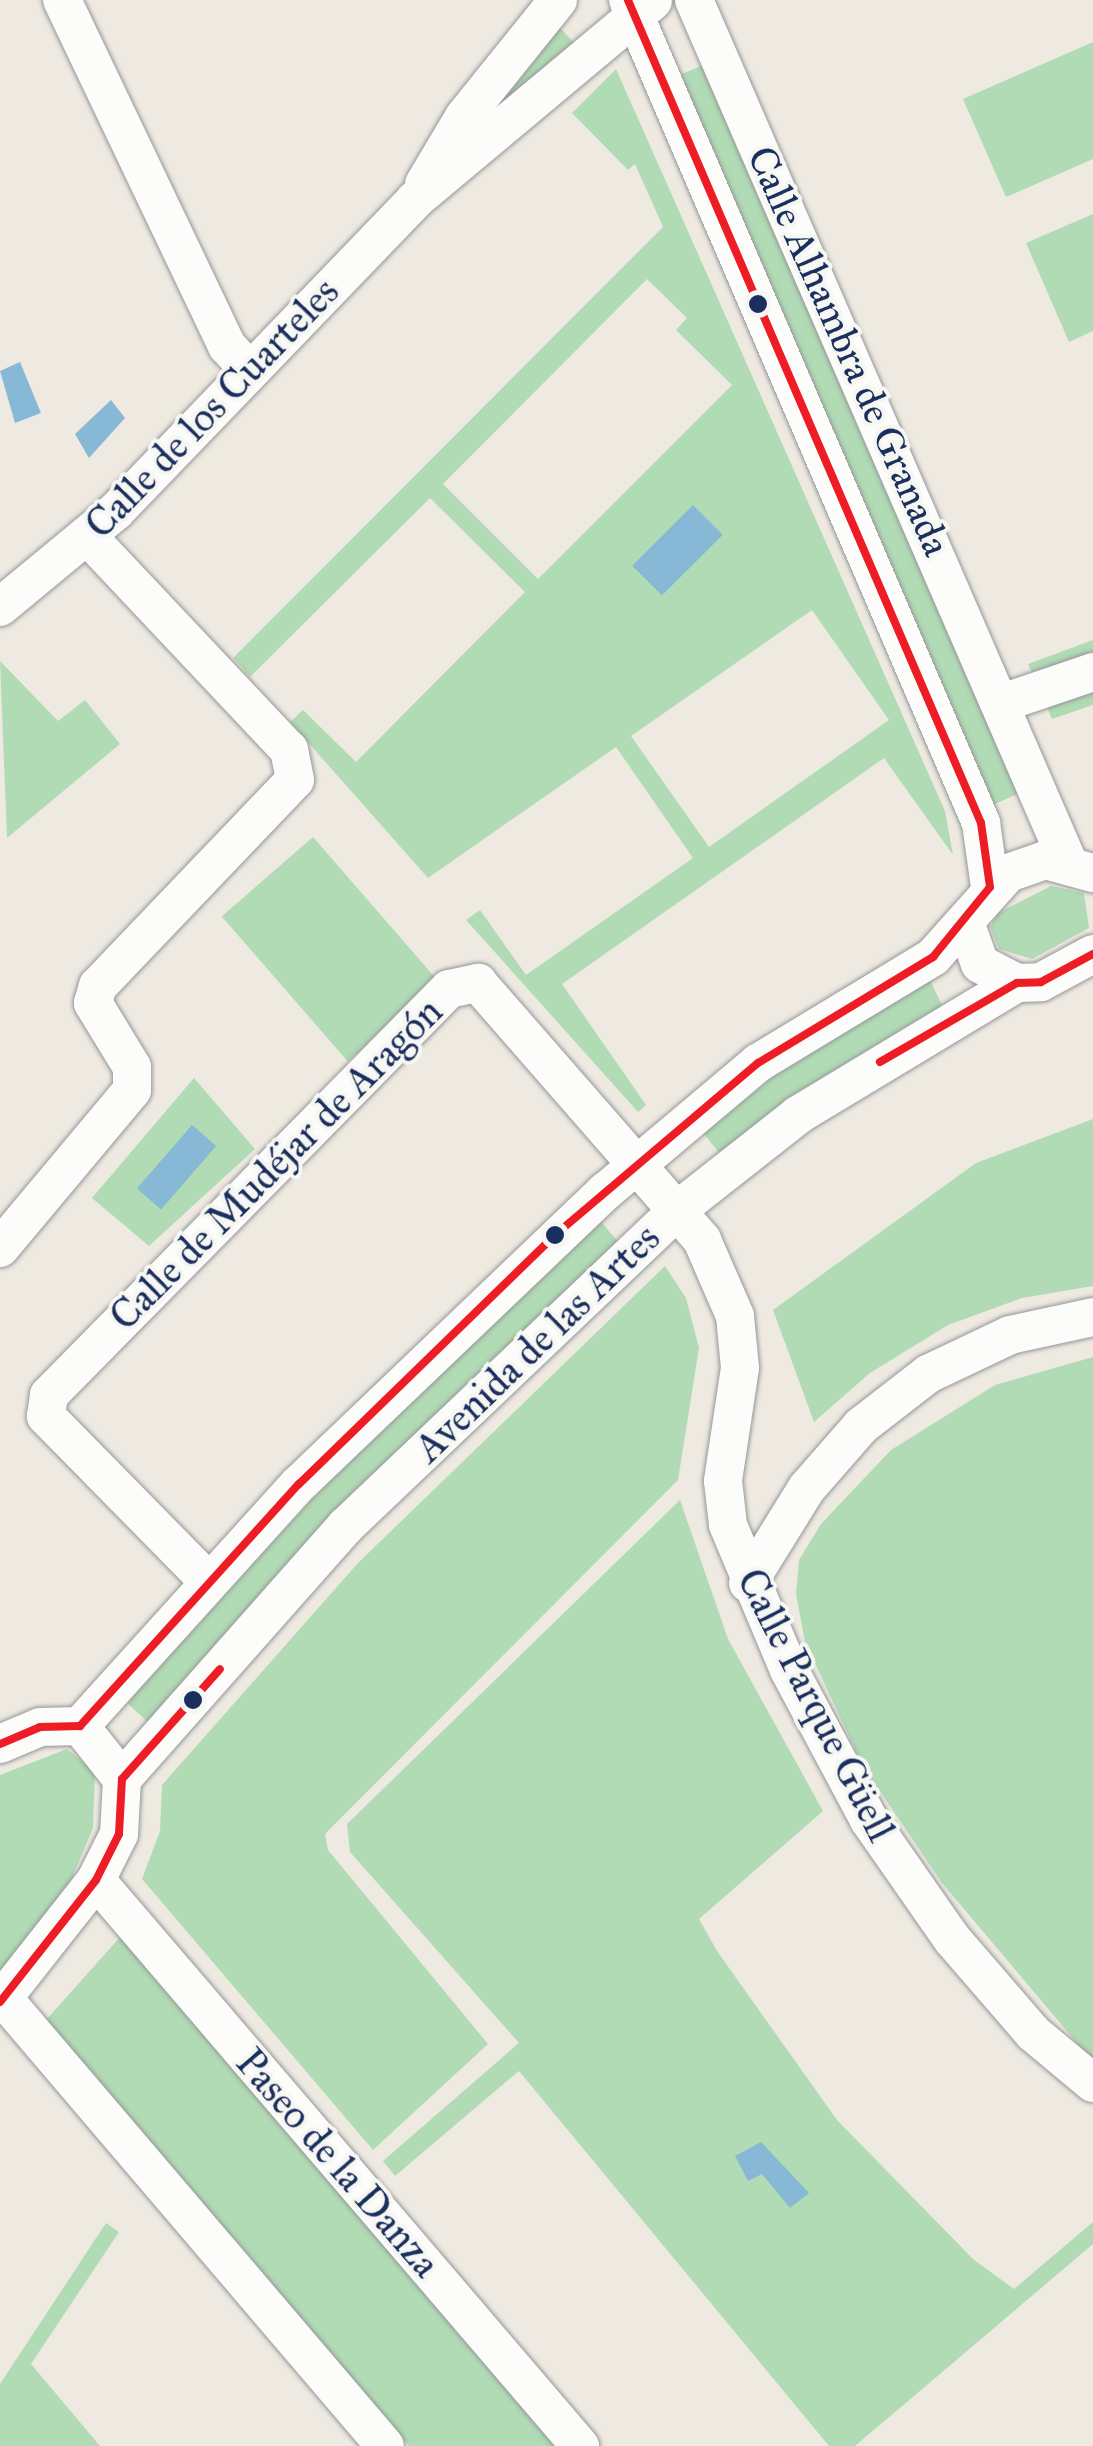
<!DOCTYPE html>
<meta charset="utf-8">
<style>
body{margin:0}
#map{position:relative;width:1093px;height:2446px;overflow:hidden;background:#eeeae1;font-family:"IM FELL Great Primer",serif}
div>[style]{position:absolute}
.green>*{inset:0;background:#b1dbb4;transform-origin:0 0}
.water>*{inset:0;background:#87b9d6;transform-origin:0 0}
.roads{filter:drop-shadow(0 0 2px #95969a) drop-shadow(0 0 2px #95969a)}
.minor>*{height:38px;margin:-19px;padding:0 19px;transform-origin:19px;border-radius:19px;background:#fcfcfa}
.bus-1>*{height:8px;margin:-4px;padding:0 4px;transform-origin:4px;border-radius:4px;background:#ee1c25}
.dots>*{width:28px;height:28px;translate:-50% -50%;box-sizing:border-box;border:5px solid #f6f6f2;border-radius:50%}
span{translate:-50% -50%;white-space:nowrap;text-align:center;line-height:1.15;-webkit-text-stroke:8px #f6f6f2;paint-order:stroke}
.street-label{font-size:40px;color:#1b2f5e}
</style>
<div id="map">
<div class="green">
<div style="clip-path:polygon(556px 23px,576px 45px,488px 133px,476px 121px)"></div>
<div style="clip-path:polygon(1093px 42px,1093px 159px,1006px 197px,963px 99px)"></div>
<div style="left:708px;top:63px;width:794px;height:36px;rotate:67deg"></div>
<div style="clip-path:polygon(evenodd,616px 69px,945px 811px,953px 855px,884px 758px,562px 984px,646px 1105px,638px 1112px,466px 920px,480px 910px,526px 975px,693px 858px,616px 747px,428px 878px,290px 722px,303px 710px,356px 762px,525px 592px,430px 498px,250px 677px,233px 658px,663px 227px,635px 164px,628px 170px,572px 113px,616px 69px,647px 279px,687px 318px,676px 330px,732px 385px,538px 579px,443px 484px,647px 279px,616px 69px,812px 610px,889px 720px,709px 847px,631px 736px,812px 610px)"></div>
<div style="clip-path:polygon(1093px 214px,1093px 331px,1069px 342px,1026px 243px)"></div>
<div style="clip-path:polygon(1093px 640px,1093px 705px,1052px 719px,1028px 664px)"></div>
<div style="clip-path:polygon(0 661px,58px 721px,85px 700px,120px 744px,7px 838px)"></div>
<div style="left:313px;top:837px;width:192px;height:121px;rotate:49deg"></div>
<div style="clip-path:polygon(1051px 886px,1084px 893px,1089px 928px,1032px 959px,999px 949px,990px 927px,998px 913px)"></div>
<div style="clip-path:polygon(929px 978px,942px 1005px,787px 1099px,720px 1154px,704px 1134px,770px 1079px)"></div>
<div style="clip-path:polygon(194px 1078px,255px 1149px,149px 1246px,92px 1198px)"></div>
<div style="clip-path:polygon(1093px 1119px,1093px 1286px,1022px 1298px,948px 1325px,870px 1373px,814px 1422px,773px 1310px,976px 1163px)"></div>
<div style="clip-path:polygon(599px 1219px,619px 1243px,152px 1726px,127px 1703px,313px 1498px)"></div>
<div style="clip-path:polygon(665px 1266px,686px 1298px,699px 1348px,678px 1480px,325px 1834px,328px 1850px,488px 2044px,373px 2150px,142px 1879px,160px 1831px,162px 1785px,358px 1563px)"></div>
<div style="clip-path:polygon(1093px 1357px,1093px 2062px,942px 1883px,863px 1766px,805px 1642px,796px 1594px,799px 1560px,821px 1524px,891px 1450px,995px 1385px)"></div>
<div style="clip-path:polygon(680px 1500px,728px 1639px,823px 1811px,699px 1919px,717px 1951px,837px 2120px,973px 2259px,1014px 2289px,1093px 2222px,1093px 2244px,855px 2446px,829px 2446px,519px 2071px,395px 2176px,383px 2161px,519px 2043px,350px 1852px,347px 1824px)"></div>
<div style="clip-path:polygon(67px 1749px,95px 1772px,93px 1828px,64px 1897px,0 1972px,0 1775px)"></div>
<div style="clip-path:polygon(121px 1936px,557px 2446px,409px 2446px,46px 2020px)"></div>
<div style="clip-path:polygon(106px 2223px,119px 2232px,31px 2364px,100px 2446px,0 2446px,0 2384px)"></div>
</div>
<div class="water">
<div style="clip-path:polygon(20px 362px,41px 413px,15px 423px,0 371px)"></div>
<div style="clip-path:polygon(111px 400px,125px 418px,89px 458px,75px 434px)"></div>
<div style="left:693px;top:505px;width:42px;height:86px;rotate:45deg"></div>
<div style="left:192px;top:1125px;width:32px;height:84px;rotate:41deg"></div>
<div style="clip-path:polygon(761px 2142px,809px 2193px,790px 2208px,762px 2174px,748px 2181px,735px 2156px)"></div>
</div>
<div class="roads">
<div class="minor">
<div style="left:62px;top:0;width:383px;rotate:64.5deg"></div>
<div style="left:227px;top:346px;width:34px;rotate:47deg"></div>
<div style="left:628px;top:0;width:896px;rotate:66.78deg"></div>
<div style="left:981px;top:823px;width:65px;rotate:82deg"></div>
<div style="left:694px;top:0;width:937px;rotate:66.55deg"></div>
<div style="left:424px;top:184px;width:78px;rotate:-59.2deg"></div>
<div style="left:464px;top:117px;width:150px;rotate:-51.2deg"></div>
<div style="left:0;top:607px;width:151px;rotate:-39.6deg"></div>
<div style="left:116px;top:511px;width:431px;rotate:-46.1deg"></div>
<div style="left:415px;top:200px;width:310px;rotate:-39.9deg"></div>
<div style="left:1002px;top:703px;width:96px;rotate:-18.8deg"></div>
<div style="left:966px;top:925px;width:41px;rotate:70.3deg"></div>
<div style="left:980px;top:964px;width:42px;rotate:27.2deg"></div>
<div style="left:1017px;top:983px;width:24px;rotate:-2deg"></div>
<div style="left:1041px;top:982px;width:59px;rotate:-28.3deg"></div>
<div style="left:0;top:1248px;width:206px;rotate:-50.1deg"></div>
<div style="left:132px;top:1090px;width:23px;rotate:-90deg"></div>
<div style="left:132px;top:1067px;width:75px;rotate:-121.4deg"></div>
<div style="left:93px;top:1003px;width:18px;rotate:-74deg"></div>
<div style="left:98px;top:986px;width:285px;rotate:-46.3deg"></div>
<div style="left:295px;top:780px;width:31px;rotate:-101deg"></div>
<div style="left:289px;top:750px;width:293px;rotate:-133.3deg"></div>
<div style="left:209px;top:1582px;width:233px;rotate:-134.5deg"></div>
<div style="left:46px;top:1416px;width:21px;rotate:-82deg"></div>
<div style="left:49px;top:1395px;width:570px;rotate:-45.43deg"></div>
<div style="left:449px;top:989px;width:30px;rotate:-12deg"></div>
<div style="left:478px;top:983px;width:341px;rotate:48.9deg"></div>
<div style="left:702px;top:1240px;width:83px;rotate:66.5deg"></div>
<div style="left:735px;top:1316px;width:52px;rotate:84.5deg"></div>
<div style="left:740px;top:1368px;width:114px;rotate:98.6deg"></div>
<div style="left:723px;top:1481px;width:44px;rotate:83.5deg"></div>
<div style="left:728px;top:1525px;width:157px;rotate:67.2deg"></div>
<div style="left:789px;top:1670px;width:170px;rotate:61.9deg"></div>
<div style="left:869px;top:1820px;width:145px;rotate:55.1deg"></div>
<div style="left:952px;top:1939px;width:124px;rotate:49.2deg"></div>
<div style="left:1033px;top:2033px;width:78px;rotate:39.8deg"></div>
<div style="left:748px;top:1583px;width:112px;rotate:-58.2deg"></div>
<div style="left:807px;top:1488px;width:82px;rotate:-48.9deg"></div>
<div style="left:861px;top:1426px;width:85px;rotate:-37.8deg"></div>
<div style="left:928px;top:1374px;width:91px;rotate:-25.4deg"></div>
<div style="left:1010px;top:1335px;width:85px;rotate:-12.2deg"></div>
<div style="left:80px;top:1726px;width:326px;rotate:-47.9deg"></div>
<div style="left:299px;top:1484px;width:424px;rotate:-43.7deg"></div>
<div style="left:606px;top:1191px;width:199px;rotate:-40.1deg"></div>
<div style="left:758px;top:1063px;width:205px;rotate:-31.2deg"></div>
<div style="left:933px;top:957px;width:113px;rotate:-48.2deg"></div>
<div style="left:1008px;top:873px;width:39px;rotate:-19deg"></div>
<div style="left:1045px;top:860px;width:50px;rotate:15.2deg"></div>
<div style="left:0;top:1744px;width:43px;rotate:-23deg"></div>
<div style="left:40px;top:1727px;width:40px;rotate:-1.4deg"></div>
<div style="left:80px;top:1726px;width:68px;rotate:51.6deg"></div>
<div style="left:122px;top:1779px;width:55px;rotate:93.1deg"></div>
<div style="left:119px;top:1834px;width:51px;rotate:116.6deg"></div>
<div style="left:96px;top:1880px;width:155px;rotate:128.2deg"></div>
<div style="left:122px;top:1779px;width:338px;rotate:-48.5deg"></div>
<div style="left:346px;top:1526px;width:461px;rotate:-43.6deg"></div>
<div style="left:680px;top:1208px;width:150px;rotate:-38.2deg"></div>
<div style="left:798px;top:1115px;width:256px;rotate:-31.1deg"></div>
<div style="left:96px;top:1880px;width:745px;rotate:49.47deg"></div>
<div style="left:4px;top:1999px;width:587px;rotate:49.56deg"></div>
</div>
</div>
<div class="bus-1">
<div style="left:880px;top:1062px;width:158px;rotate:-30deg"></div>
<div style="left:1017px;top:983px;width:24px;rotate:-2deg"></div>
<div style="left:1041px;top:982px;width:59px;rotate:-28.3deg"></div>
<div style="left:0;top:1744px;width:43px;rotate:-23deg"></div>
<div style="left:40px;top:1727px;width:40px;rotate:-1.4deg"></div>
<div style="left:80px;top:1726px;width:326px;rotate:-47.9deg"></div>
<div style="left:299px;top:1484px;width:357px;rotate:-44.2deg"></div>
<div style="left:555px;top:1235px;width:266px;rotate:-40.3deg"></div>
<div style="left:758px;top:1063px;width:205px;rotate:-31.2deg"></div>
<div style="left:933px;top:957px;width:90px;rotate:-50.8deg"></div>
<div style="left:990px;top:887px;width:65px;rotate:-98deg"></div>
<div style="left:981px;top:823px;width:896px;rotate:-113.22deg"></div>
<div style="left:0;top:2002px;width:155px;rotate:-51.8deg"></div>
<div style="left:96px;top:1880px;width:51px;rotate:-63.4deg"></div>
<div style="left:119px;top:1834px;width:55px;rotate:-86.9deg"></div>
<div style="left:122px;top:1779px;width:147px;rotate:-48.3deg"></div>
</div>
<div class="dots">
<div style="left:758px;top:304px;background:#1b2f5e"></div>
<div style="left:555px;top:1235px;background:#1b2f5e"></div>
<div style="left:193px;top:1700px;background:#1b2f5e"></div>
</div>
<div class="street-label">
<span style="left:849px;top:351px;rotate:66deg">Calle Alhambra de Granada</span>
<span style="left:212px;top:408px;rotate:-46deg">Calle de los Cuarteles</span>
<span style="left:276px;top:1164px;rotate:-45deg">Calle de Mudéjar de Aragón</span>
<span style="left:537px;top:1343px;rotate:-44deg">Avenida de las Artes</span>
<span style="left:816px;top:1705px;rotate:63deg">Calle Parque Güell</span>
<span style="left:338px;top:2163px;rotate:49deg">Paseo de la Danza</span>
</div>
</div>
